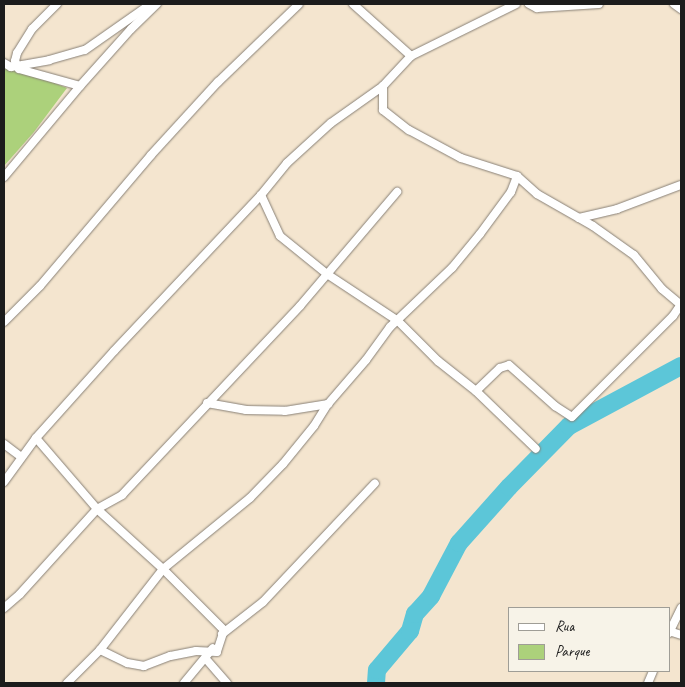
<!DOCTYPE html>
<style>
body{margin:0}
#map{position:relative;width:685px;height:687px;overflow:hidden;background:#f4e5cf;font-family:Caveat,sans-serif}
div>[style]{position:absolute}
.green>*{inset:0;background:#acd17b}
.river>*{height:18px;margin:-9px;padding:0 9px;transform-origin:9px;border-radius:9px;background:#5cc6d8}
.roads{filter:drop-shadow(0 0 1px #888076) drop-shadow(0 0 1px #888076)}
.street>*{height:8px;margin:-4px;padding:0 4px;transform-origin:4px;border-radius:4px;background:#fff}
span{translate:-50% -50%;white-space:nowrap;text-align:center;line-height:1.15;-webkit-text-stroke:4px #f7f3e8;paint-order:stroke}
.frame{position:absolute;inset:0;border:5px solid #1c1c1c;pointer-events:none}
.legend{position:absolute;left:508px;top:607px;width:162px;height:65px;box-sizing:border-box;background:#f7f3e8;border:1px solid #9f9d96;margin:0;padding:6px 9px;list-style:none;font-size:15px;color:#1c1c1c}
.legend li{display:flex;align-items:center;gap:10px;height:25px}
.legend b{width:25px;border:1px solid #9f9d96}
</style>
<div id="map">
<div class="green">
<div style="clip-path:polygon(4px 63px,67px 88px,34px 132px,4px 166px)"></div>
</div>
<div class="river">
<div style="left:376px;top:683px;width:13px;rotate:-86deg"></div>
<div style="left:377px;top:670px;width:51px;rotate:-49.8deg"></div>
<div style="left:410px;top:631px;width:18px;rotate:-74deg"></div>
<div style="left:415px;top:614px;width:24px;rotate:-48deg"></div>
<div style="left:431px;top:596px;width:60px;rotate:-62.2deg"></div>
<div style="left:459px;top:543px;width:75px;rotate:-48.2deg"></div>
<div style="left:509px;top:487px;width:86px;rotate:-45.5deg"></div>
<div style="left:569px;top:426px;width:127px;rotate:-28.2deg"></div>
</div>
<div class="roads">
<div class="street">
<div style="left:57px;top:4px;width:35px;rotate:135deg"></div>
<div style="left:32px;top:29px;width:28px;rotate:122deg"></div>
<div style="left:17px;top:53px;width:8px;rotate:104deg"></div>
<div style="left:15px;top:61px;width:9px;rotate:63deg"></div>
<div style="left:19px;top:69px;width:63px;rotate:15.6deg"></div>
<div style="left:353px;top:4px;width:78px;rotate:41.9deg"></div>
<div style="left:529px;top:4px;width:9px;rotate:27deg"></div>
<div style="left:537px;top:8px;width:62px;rotate:-3.7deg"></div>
<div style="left:674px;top:4px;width:9px;rotate:36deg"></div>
<div style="left:4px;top:63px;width:8px;rotate:30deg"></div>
<div style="left:11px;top:67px;width:39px;rotate:-10deg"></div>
<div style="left:49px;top:60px;width:37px;rotate:-16deg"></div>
<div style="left:85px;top:50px;width:78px;rotate:-35.1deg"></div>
<div style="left:383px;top:86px;width:24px;rotate:90deg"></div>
<div style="left:383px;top:110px;width:33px;rotate:38deg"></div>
<div style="left:409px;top:130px;width:59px;rotate:28.3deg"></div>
<div style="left:461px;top:158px;width:59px;rotate:17.8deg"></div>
<div style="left:517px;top:176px;width:27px;rotate:42deg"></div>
<div style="left:537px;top:194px;width:64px;rotate:29.7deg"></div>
<div style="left:593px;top:226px;width:50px;rotate:35.3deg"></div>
<div style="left:634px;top:255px;width:44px;rotate:50.5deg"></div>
<div style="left:662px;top:289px;width:25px;rotate:40deg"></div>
<div style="left:4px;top:177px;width:119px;rotate:-50.1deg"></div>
<div style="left:80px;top:86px;width:76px;rotate:-48.2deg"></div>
<div style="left:131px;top:29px;width:36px;rotate:-44deg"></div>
<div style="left:261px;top:195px;width:45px;rotate:65.1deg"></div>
<div style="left:280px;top:236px;width:60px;rotate:39deg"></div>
<div style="left:327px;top:274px;width:85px;rotate:33.5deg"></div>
<div style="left:398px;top:321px;width:57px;rotate:45deg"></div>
<div style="left:438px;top:361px;width:48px;rotate:38.3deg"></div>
<div style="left:476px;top:391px;width:83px;rotate:44deg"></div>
<div style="left:579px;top:218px;width:39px;rotate:-13deg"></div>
<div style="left:617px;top:209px;width:68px;rotate:-20.6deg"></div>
<div style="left:4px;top:322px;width:51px;rotate:-45deg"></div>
<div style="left:40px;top:286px;width:172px;rotate:-49.7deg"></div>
<div style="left:151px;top:155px;width:99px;rotate:-47.5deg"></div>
<div style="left:218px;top:82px;width:112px;rotate:-43.9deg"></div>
<div style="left:476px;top:391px;width:33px;rotate:-44deg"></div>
<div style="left:500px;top:368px;width:9px;rotate:-18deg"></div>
<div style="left:509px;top:365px;width:62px;rotate:41.7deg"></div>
<div style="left:555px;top:406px;width:20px;rotate:33deg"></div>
<div style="left:572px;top:417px;width:143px;rotate:-45deg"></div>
<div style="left:673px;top:316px;width:14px;rotate:-56deg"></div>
<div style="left:207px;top:403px;width:40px;rotate:10deg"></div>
<div style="left:246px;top:410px;width:39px;rotate:1deg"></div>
<div style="left:285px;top:411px;width:44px;rotate:-9.2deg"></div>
<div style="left:36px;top:438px;width:94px;rotate:49.3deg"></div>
<div style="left:97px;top:509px;width:89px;rotate:42.3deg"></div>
<div style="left:163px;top:569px;width:86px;rotate:45deg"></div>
<div style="left:224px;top:630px;width:23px;rotate:108deg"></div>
<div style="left:217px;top:652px;width:21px;rotate:-177deg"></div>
<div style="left:196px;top:651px;width:26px;rotate:169deg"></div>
<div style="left:170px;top:656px;width:28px;rotate:159deg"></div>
<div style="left:144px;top:666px;width:17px;rotate:-170deg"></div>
<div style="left:127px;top:663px;width:30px;rotate:-154deg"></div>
<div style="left:4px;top:444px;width:21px;rotate:37deg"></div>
<div style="left:4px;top:482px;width:54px;rotate:-54deg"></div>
<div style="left:36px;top:438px;width:117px;rotate:-48.1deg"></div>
<div style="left:114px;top:351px;width:214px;rotate:-46.7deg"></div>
<div style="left:261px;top:195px;width:41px;rotate:-50.9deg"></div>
<div style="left:287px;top:163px;width:59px;rotate:-42.3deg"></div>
<div style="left:331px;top:123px;width:64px;rotate:-35.4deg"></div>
<div style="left:383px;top:86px;width:41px;rotate:-47deg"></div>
<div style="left:411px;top:56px;width:117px;rotate:-26.3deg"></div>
<div style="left:4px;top:608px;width:21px;rotate:-41deg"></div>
<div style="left:20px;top:594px;width:115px;rotate:-47.8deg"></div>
<div style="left:97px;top:509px;width:29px;rotate:-29deg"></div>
<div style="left:122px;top:495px;width:260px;rotate:-46.7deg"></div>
<div style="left:300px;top:306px;width:150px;rotate:-49.6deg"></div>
<div style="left:669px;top:631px;width:13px;rotate:18deg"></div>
<div style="left:669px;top:633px;width:28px;rotate:-64deg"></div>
<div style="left:222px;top:634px;width:52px;rotate:-38deg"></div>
<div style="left:263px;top:602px;width:163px;rotate:-46.7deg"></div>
<div style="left:206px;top:659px;width:32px;rotate:49deg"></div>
<div style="left:67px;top:683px;width:47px;rotate:-45deg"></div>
<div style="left:100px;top:650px;width:103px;rotate:-52.1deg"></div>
<div style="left:163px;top:569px;width:112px;rotate:-39.2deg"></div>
<div style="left:250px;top:498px;width:47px;rotate:-45.9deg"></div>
<div style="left:283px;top:464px;width:49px;rotate:-50.8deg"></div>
<div style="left:314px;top:426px;width:26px;rotate:-58deg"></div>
<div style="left:328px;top:404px;width:58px;rotate:-49.2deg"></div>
<div style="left:366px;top:360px;width:41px;rotate:-54deg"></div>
<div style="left:390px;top:327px;width:86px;rotate:-43.6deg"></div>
<div style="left:452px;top:268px;width:44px;rotate:-50.5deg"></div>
<div style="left:480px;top:234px;width:52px;rotate:-53.6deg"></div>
<div style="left:511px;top:192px;width:17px;rotate:-69deg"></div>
<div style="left:184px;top:683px;width:45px;rotate:-50.4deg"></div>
<div style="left:648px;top:683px;width:13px;rotate:-67deg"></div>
</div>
</div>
<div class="frame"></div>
<ul class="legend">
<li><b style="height:6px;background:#fff"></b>Rua</li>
<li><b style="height:14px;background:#acd17b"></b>Parque</li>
</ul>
</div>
